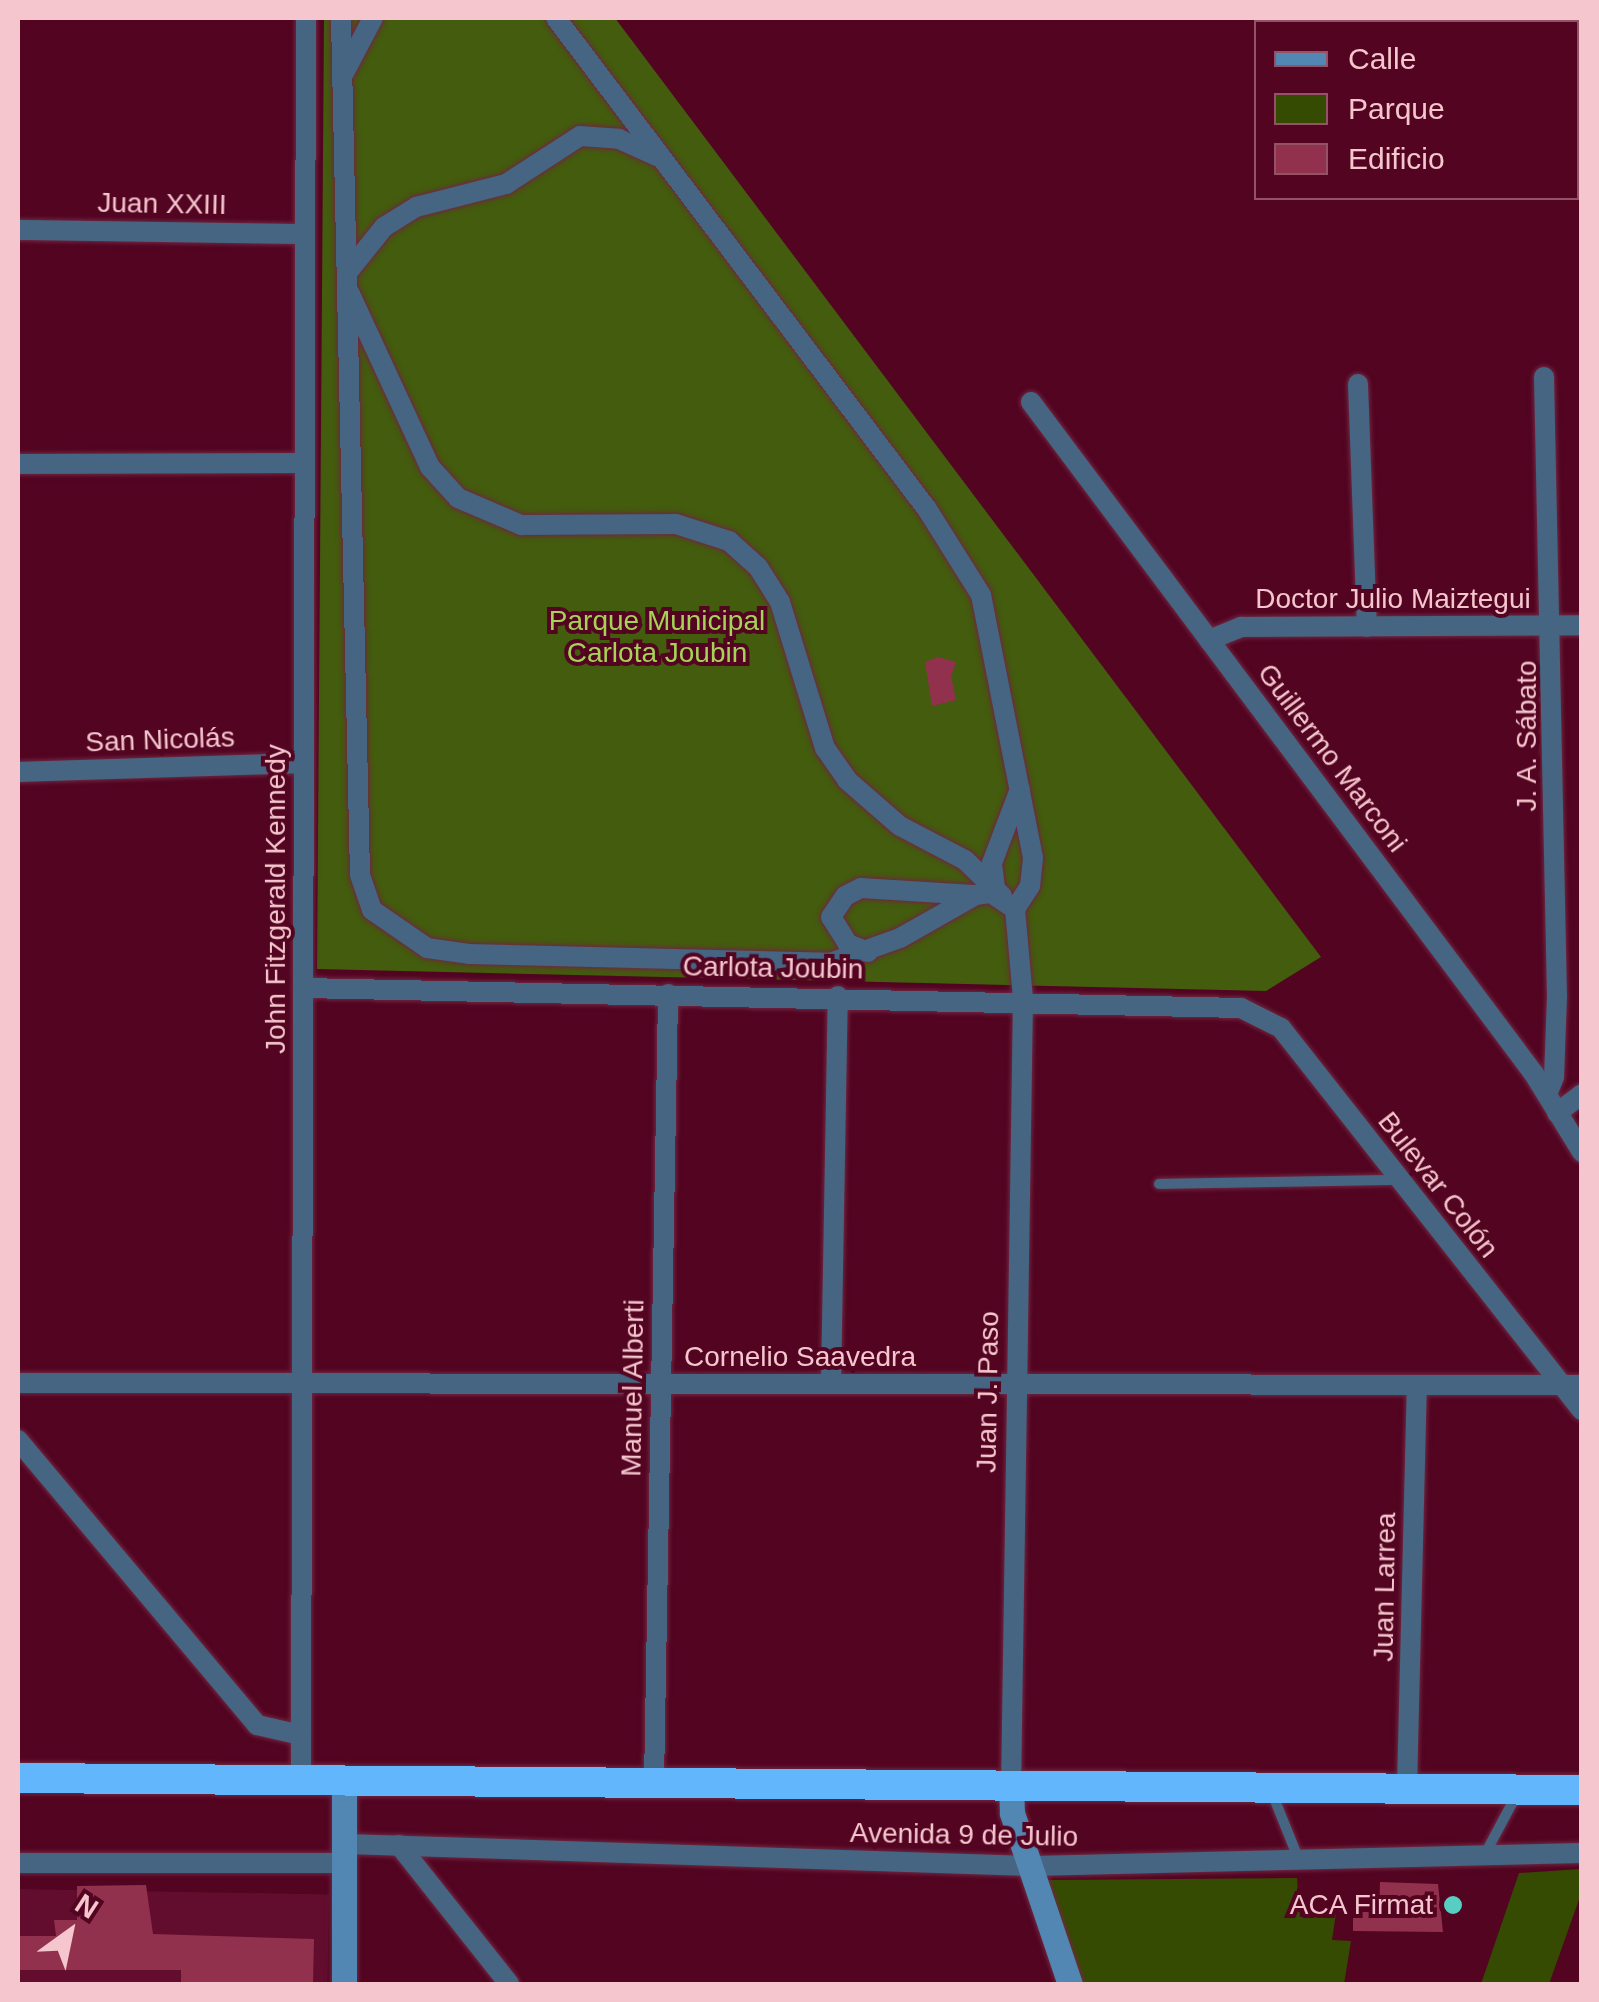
<!DOCTYPE html>
<meta charset="utf-8">
<style>
body{margin:0}
#map{position:relative;width:1599px;height:2002px;overflow:hidden;background:#520421;font-family:Arial,sans-serif}
div>[style]{position:absolute}
.built>*{inset:0;background:#620d2d;transform-origin:0 0}
.green>*{inset:0;background:#364b02}
.forest>*{inset:0;background:#435c0d}
.building>*{inset:0;background:#92314d}
.roads{filter:drop-shadow(0 0 2px #6f2740) drop-shadow(0 0 2px #6f2740)}
.lane>*{height:10px;margin:-5px;padding:0 5px;transform-origin:5px;border-radius:5px;background:#456582}
.street>*{height:20px;margin:-10px;padding:0 10px;transform-origin:10px;border-radius:10px;background:#456582}
.secondary>*{height:25px;margin:-12.5px;padding:0 12.5px;transform-origin:12.5px;border-radius:12.5px;background:#5286b3}
.highway>*{height:30px;margin:-15px;padding:0 15px;transform-origin:15px;border-radius:15px;background:#62b6fc}
.dots>*{width:28px;height:28px;translate:-50% -50%;box-sizing:border-box;border:5px solid #520421;border-radius:50%}
span{translate:-50% -50%;white-space:nowrap;text-align:center;line-height:1.15;-webkit-text-stroke:8px #520421;paint-order:stroke}
.street-label{font-size:28px;color:#f5c6ce}
.park-label{font-size:28px;color:#a6d356}
.poi-label{font-size:28px;color:#f5c6ce}
.right{translate:-100% -50%;text-align:right}
.frame{position:absolute;inset:0;border:20px solid #f5c6ce;pointer-events:none}
.legend{position:absolute;left:1254px;top:20px;width:325px;height:180px;box-sizing:border-box;background:#520421;border:2px solid #935266;margin:0;padding:12px 18px;list-style:none;font-size:30px;color:#f5c6ce}
.legend li{display:flex;align-items:center;gap:20px;height:50px}
.legend b{width:50px;border:2px solid #935266}
.north{position:absolute;left:20px;top:1882px;width:100px;height:100px;-webkit-text-stroke:8px #520421;paint-order:stroke;rotate:33deg;font-size:28px;font-weight:700;line-height:40px;text-align:center;color:#f5c6ce}
.north::after{content:'';display:block;margin:auto;width:35px;height:45px;background:#f5c6ce;clip-path:polygon(50% 0,100% 100%,50% 72%,0 100%)}
</style>
<div id="map">
<div class="built">
<div style="left:18px;top:1889px;width:311px;height:95px;rotate:1deg"></div>
</div>
<div class="green">
<div style="clip-path:polygon(1581px 1869px,1581px 1894px,1549px 1984px,1481px 1984px,1519px 1873px)"></div>
<div style="clip-path:polygon(1297px 1878px,1300px 1917px,1336px 1913px,1332px 1940px,1351px 1941px,1344px 1984px,1082px 1984px,1048px 1880px)"></div>
</div>
<div class="forest">
<div style="clip-path:polygon(324px 18px,615px 18px,1321px 957px,1266px 991px,317px 969px)"></div>
</div>
<div class="building">
<div style="clip-path:polygon(938px 657px,956px 662px,951px 676px,956px 700px,932px 706px,925px 662px)"></div>
<div style="clip-path:polygon(1380px 1882px,1438px 1884px,1443px 1932px,1353px 1931px,1353px 1912px,1379px 1912px)"></div>
<div style="clip-path:polygon(146px 1885px,153px 1934px,314px 1939px,313px 1984px,181px 1984px,181px 1970px,18px 1970px,18px 1936px,56px 1936px,54px 1920px,77px 1920px,77px 1886px)"></div>
</div>
<div class="roads">
<div class="lane">
<div style="left:1159px;top:1184px;width:239px;rotate:-1deg"></div>
<div style="left:1272px;top:1793px;width:72px;rotate:68.1deg"></div>
<div style="left:1485px;top:1854px;width:68px;rotate:-61.9deg"></div>
</div>
<div class="street">
<div style="left:341px;top:18px;width:857px;rotate:88.73deg"></div>
<div style="left:360px;top:875px;width:37px;rotate:71deg"></div>
<div style="left:372px;top:910px;width:67px;rotate:34.6deg"></div>
<div style="left:427px;top:948px;width:42px;rotate:8.1deg"></div>
<div style="left:469px;top:954px;width:361px;rotate:1.4deg"></div>
<div style="left:830px;top:963px;width:74px;rotate:-19.7deg"></div>
<div style="left:900px;top:938px;width:87px;rotate:-29.5deg"></div>
<div style="left:976px;top:895px;width:15px;rotate:-8deg"></div>
<div style="left:991px;top:893px;width:29px;rotate:34deg"></div>
<div style="left:556px;top:18px;width:615px;rotate:52.93deg"></div>
<div style="left:927px;top:509px;width:102px;rotate:57.9deg"></div>
<div style="left:981px;top:595px;width:268px;rotate:78.8deg"></div>
<div style="left:1033px;top:858px;width:28px;rotate:96deg"></div>
<div style="left:1030px;top:886px;width:27px;rotate:123deg"></div>
<div style="left:1015px;top:909px;width:90px;rotate:84.9deg"></div>
<div style="left:1023px;top:999px;width:786px;rotate:90.87deg"></div>
<div style="left:344px;top:73px;width:62px;rotate:-62.2deg"></div>
<div style="left:18px;top:230px;width:287px;rotate:0.8deg"></div>
<div style="left:347px;top:273px;width:59px;rotate:-51.2deg"></div>
<div style="left:384px;top:227px;width:38px;rotate:-32deg"></div>
<div style="left:416px;top:207px;width:93px;rotate:-14.3deg"></div>
<div style="left:506px;top:184px;width:88px;rotate:-33deg"></div>
<div style="left:580px;top:136px;width:39px;rotate:4deg"></div>
<div style="left:619px;top:139px;width:44px;rotate:24.2deg"></div>
<div style="left:350px;top:294px;width:191px;rotate:65.2deg"></div>
<div style="left:430px;top:467px;width:42px;rotate:47.9deg"></div>
<div style="left:458px;top:498px;width:69px;rotate:23.2deg"></div>
<div style="left:521px;top:525px;width:155px;rotate:-0.4deg"></div>
<div style="left:676px;top:524px;width:56px;rotate:17.8deg"></div>
<div style="left:729px;top:541px;width:39px;rotate:42deg"></div>
<div style="left:758px;top:567px;width:41px;rotate:57.8deg"></div>
<div style="left:780px;top:602px;width:153px;rotate:72.9deg"></div>
<div style="left:825px;top:748px;width:39px;rotate:55deg"></div>
<div style="left:847px;top:780px;width:70px;rotate:41deg"></div>
<div style="left:900px;top:826px;width:73px;rotate:27.6deg"></div>
<div style="left:965px;top:860px;width:52px;rotate:44.2deg"></div>
<div style="left:1544px;top:377px;width:619px;rotate:88.8deg"></div>
<div style="left:1557px;top:996px;width:81px;rotate:92.1deg"></div>
<div style="left:1554px;top:1077px;width:18px;rotate:112deg"></div>
<div style="left:1358px;top:384px;width:243px;rotate:87.9deg"></div>
<div style="left:1031px;top:402px;width:839px;rotate:53.18deg"></div>
<div style="left:1534px;top:1074px;width:92px;rotate:58.4deg"></div>
<div style="left:18px;top:464px;width:287px;rotate:-0.2deg"></div>
<div style="left:1209px;top:640px;width:35px;rotate:-22deg"></div>
<div style="left:1241px;top:627px;width:341px;rotate:-0.3deg"></div>
<div style="left:18px;top:772px;width:286px;rotate:-1.8deg"></div>
<div style="left:995px;top:888px;width:25px;rotate:-97deg"></div>
<div style="left:992px;top:863px;width:79px;rotate:-69.3deg"></div>
<div style="left:868px;top:952px;width:22px;rotate:-158deg"></div>
<div style="left:848px;top:944px;width:32px;rotate:-122deg"></div>
<div style="left:831px;top:917px;width:25px;rotate:-56deg"></div>
<div style="left:845px;top:896px;width:18px;rotate:-27deg"></div>
<div style="left:861px;top:888px;width:113px;rotate:3.5deg"></div>
<div style="left:303px;top:988px;width:938px;rotate:1.22deg"></div>
<div style="left:1241px;top:1008px;width:45px;rotate:26.6deg"></div>
<div style="left:1281px;top:1028px;width:486px;rotate:51.8deg"></div>
<div style="left:1557px;top:1113px;width:31px;rotate:-37deg"></div>
<div style="left:18px;top:1383px;width:1564px;rotate:0.07deg"></div>
<div style="left:831px;top:1384px;width:388px;rotate:-89deg"></div>
<div style="left:18px;top:1440px;width:372px;rotate:50deg"></div>
<div style="left:257px;top:1725px;width:45px;rotate:12.8deg"></div>
<div style="left:301px;top:1780px;width:1762px;rotate:-89.84deg"></div>
<div style="left:654px;top:1783px;width:789px;rotate:-88.98deg"></div>
<div style="left:1407px;top:1788px;width:401px;rotate:-88.6deg"></div>
<div style="left:345px;top:1844px;width:687px;rotate:1.83deg"></div>
<div style="left:1032px;top:1866px;width:550px;rotate:-1.35deg"></div>
<div style="left:399px;top:1845px;width:177px;rotate:51.6deg"></div>
<div style="left:18px;top:1863px;width:327px"></div>
</div>
<div class="secondary">
<div style="left:1011px;top:1785px;width:28px;rotate:88deg"></div>
<div style="left:1012px;top:1813px;width:181px;rotate:71.3deg"></div>
<div style="left:344px;top:1984px;width:203px;rotate:-90deg"></div>
</div>
<div class="highway">
<div style="left:18px;top:1778px;width:1564px;rotate:0.44deg"></div>
</div>
</div>
<div class="dots">
<div style="left:1453px;top:1905px;background:#57cec2"></div>
</div>
<div class="street-label">
<span style="left:162px;top:204px;rotate:1deg">Juan XXIII</span>
<span style="left:1393px;top:599px">Doctor Julio Maiztegui</span>
<span style="left:1527px;top:736px;rotate:-90deg">J. A. Sábato</span>
<span style="left:160px;top:740px;rotate:-2deg">San Nicolás</span>
<span style="left:1332px;top:758px;rotate:53deg">Guillermo Marconi</span>
<span style="left:276px;top:899px;rotate:-90deg">John Fitzgerald Kennedy</span>
<span style="left:773px;top:968px;rotate:1deg">Carlota Joubin</span>
<span style="left:1438px;top:1185px;rotate:52deg">Bulevar Colón</span>
<span style="left:800px;top:1357px">Cornelio Saavedra</span>
<span style="left:633px;top:1388px;rotate:-89deg">Manuel Alberti</span>
<span style="left:988px;top:1392px;rotate:-89deg">Juan J. Paso</span>
<span style="left:1385px;top:1587px;rotate:-89deg">Juan Larrea</span>
<span style="left:964px;top:1835px;rotate:1deg">Avenida 9 de Julio</span>
</div>
<div class="park-label">
<span style="left:657px;top:637px">Parque Municipal<br>Carlota Joubin</span>
</div>
<div class="poi-label">
<span class="right" style="left:1433px;top:1905px">ACA Firmat</span>
</div>
<div class="frame"></div>
<ul class="legend">
<li><b style="height:12px;background:#5286b3"></b>Calle</li>
<li><b style="height:28px;background:#364b02"></b>Parque</li>
<li><b style="height:28px;background:#92314d"></b>Edificio</li>
</ul>
<div class="north">N</div>
</div>
